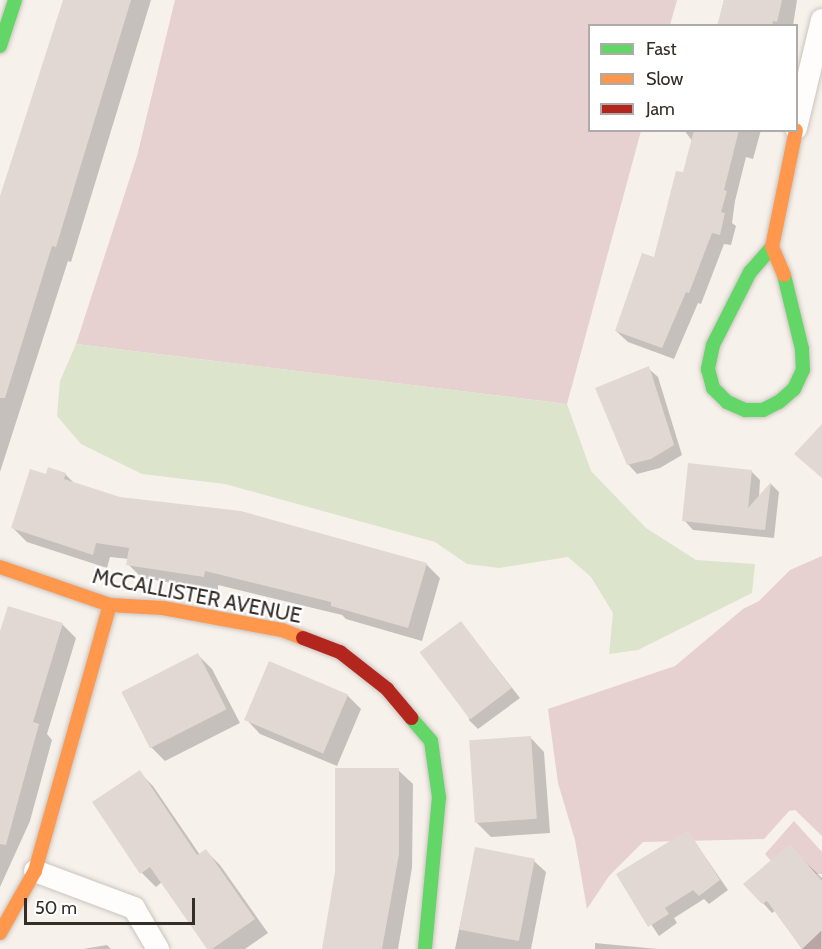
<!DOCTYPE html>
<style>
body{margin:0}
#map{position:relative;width:822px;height:949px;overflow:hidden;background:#f7f1eb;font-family:Cabin,sans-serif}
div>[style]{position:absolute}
.green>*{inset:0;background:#e7d0d0}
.water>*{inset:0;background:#dce4cc}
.shadow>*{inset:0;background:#0003}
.building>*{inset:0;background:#e1d8d3;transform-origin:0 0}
.roads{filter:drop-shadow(0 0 2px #cac4bf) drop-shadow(0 0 2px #cac4bf)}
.street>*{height:22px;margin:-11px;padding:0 11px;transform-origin:11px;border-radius:11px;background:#fefdfc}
.fast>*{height:14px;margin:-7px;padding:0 7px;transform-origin:7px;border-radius:7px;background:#63d668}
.slow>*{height:14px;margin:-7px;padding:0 7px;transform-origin:7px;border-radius:7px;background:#ff974d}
.jam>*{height:14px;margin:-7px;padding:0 7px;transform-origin:7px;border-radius:7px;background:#b3261e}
span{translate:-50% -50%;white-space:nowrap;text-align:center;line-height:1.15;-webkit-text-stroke:4.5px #fff;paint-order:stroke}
.street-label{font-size:21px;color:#342e28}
.legend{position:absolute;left:588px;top:24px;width:210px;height:108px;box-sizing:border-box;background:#fff;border:2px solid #aeaba9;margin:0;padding:8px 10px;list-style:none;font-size:18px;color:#342e28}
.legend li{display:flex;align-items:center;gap:12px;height:30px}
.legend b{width:30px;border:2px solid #aeaba9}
.scale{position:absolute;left:24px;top:898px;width:171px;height:27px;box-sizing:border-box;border:3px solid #342e28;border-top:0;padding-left:8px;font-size:18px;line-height:21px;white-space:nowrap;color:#342e28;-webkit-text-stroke:4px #fff;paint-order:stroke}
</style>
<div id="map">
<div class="green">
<div style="clip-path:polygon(175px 0,677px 0,670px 25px,590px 26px,590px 130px,641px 131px,567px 404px,76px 344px,137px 156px)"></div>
<div style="clip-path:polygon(822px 556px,822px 836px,795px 810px,789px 811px,764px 839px,643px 842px,609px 876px,587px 909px,575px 840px,558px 783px,548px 709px,675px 666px,743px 609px,759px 601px,790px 570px)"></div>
<div style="clip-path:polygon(794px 821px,822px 852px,822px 874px,816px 874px,790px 845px,771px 861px,765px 854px)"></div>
<div style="clip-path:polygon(822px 930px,822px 949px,802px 949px)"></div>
</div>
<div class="water">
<div style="clip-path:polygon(76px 344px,567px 404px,591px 471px,646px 528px,696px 560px,755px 564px,752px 593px,638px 650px,609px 654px,613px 613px,591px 577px,568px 557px,499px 568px,467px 564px,435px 542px,225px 484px,142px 474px,81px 444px,57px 416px,60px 381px)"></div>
</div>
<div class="shadow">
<div style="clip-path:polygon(65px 0,151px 0,71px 262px,68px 261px,0 472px,0 200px)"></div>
<div style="clip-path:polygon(724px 0,801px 0,797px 0,793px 26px,718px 26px)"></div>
<div style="clip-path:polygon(684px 130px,761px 130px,753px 159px,746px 157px,735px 201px,732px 223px,736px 226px,731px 245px,724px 244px,701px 304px,698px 303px,674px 359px,628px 342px,616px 331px,655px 259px,684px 174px,693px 142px)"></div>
<div style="clip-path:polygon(648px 368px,658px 377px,682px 455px,660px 468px,637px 474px,628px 464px)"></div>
<div style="clip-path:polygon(751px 471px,760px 480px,759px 498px,771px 484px,779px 492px,774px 538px,693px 530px,684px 520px)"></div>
<div style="clip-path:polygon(65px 474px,76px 485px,120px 499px,426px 564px,440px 578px,422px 641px,346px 619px,342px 615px,218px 585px,218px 590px,142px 578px,128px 564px,129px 559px,110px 557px,107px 568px,27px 542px,13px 528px,47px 476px)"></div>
<div style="clip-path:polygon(461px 623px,520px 698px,478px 729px,469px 720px)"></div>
<div style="clip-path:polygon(62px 624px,76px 638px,47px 734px,52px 740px,30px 821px,0 887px,0 636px)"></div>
<div style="clip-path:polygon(198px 655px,212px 669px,240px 723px,165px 761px,151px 747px)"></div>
<div style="clip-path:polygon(347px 695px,361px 709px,337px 766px,260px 734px,246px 719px)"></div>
<div style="clip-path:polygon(530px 737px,544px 752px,550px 833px,491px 837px,477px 823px)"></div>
<div style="clip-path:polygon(398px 770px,413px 784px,412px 868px,398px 949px,324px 949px,336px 872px)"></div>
<div style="clip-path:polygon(139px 772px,153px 786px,200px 855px,206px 851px,220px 865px,268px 933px,245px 949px,209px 949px,162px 882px,156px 887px,142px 873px)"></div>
<div style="clip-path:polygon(688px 832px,728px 890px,709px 904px,704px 899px,674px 918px,677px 923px,659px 936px,618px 875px)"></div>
<div style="clip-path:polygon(789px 846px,822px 878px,821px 949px,802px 949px,775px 911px,772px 913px,763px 903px)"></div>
<div style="clip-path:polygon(476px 849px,534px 861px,546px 872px,531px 949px,455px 949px)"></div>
<div style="clip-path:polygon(595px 943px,658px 949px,595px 949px)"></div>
<div style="clip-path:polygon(107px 945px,111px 949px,83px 949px)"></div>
</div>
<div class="building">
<div style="clip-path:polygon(63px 0,131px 0,56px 247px,52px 246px,5px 398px,0 398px,0 196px)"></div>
<div style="clip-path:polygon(724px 0,782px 0,777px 22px,773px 21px,772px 26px,717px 26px)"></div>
<div style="clip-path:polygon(694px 130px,739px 130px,724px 190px,727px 191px,721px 212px,725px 213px,720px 235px,712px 233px,689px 293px,686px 292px,662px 348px,615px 331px,642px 253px,654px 257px,676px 171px,683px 172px)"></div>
<div style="clip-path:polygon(649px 366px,674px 445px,651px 459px,627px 465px,595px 388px)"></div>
<div style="clip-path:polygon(822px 424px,822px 478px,794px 454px)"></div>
<div style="clip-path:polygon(688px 463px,752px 470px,748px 508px,771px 482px,765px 530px,682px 521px)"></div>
<div style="clip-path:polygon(48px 467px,66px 473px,64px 479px,120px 497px,241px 511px,427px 563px,408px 628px,331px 606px,331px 602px,205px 571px,204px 577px,126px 565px,129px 548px,96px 543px,93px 555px,11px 528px,30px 469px,46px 474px)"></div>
<div style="clip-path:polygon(8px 606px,63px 623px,33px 722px,39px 724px,6px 845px,0 844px,0 631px)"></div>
<div style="left:461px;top:621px;width:84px;height:52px;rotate:53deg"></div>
<div style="left:198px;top:653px;width:63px;height:86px;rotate:63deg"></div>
<div style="left:269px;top:661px;width:86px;height:64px;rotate:23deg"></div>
<div style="left:531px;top:736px;width:83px;height:62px;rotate:86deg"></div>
<div style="clip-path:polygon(335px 768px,399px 768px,399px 854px,382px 949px,322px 949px,335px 872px)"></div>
<div style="clip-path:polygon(140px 770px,197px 855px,206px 849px,255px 919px,212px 949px,207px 949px,150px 867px,140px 874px,92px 802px)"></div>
<div style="clip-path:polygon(688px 830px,720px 880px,699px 896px,693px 890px,665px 908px,669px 914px,648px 927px,616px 874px)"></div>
<div style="clip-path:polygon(790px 844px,822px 881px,822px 930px,802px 949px,767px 901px,762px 904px,743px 884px)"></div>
<div style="left:475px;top:847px;width:61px;height:84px;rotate:11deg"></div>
</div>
<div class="roads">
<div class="street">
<div style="left:796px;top:128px;width:111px;rotate:-76.5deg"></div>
<div style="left:35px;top:871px;width:106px;rotate:20.5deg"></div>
<div style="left:134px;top:908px;width:48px;rotate:59.7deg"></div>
</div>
<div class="fast">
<div style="left:0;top:46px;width:48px;rotate:-71.9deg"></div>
<div style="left:772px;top:247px;width:33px;rotate:131deg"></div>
<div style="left:750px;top:272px;width:82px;rotate:116.9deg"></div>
<div style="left:713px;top:345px;width:25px;rotate:102deg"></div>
<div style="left:708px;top:369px;width:20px;rotate:75deg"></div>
<div style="left:713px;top:388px;width:20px;rotate:45deg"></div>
<div style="left:727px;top:402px;width:20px;rotate:24deg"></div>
<div style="left:745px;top:410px;width:18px"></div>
<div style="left:763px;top:410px;width:18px;rotate:-27deg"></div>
<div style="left:779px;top:402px;width:20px;rotate:-41deg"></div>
<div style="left:794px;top:389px;width:21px;rotate:-65deg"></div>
<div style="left:803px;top:370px;width:21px;rotate:-93deg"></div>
<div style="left:802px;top:349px;width:76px;rotate:-103.7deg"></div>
<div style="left:411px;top:718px;width:30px;rotate:49deg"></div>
<div style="left:431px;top:741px;width:57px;rotate:81.9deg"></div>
<div style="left:439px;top:797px;width:153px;rotate:95.3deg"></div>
</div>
<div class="slow">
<div style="left:784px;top:275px;width:30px;rotate:-113deg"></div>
<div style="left:772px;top:247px;width:119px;rotate:-78.4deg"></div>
<div style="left:0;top:567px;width:116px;rotate:19.1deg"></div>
<div style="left:110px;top:605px;width:53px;rotate:3.2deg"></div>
<div style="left:163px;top:608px;width:121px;rotate:10.5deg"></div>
<div style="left:282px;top:630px;width:22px;rotate:21deg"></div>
<div style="left:0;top:933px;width:71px;rotate:-60.6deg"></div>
<div style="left:35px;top:871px;width:276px;rotate:-74.3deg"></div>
</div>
<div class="jam">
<div style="left:303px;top:638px;width:40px;rotate:21deg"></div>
<div style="left:340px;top:652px;width:60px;rotate:38.2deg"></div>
<div style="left:387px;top:689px;width:38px;rotate:50deg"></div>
</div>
</div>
<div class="street-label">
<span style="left:197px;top:596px;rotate:11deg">MCCALLISTER AVENUE</span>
</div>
<ul class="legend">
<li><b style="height:8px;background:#63d668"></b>Fast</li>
<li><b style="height:8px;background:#ff974d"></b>Slow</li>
<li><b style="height:8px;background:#b3261e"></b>Jam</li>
</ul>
<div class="scale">50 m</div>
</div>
